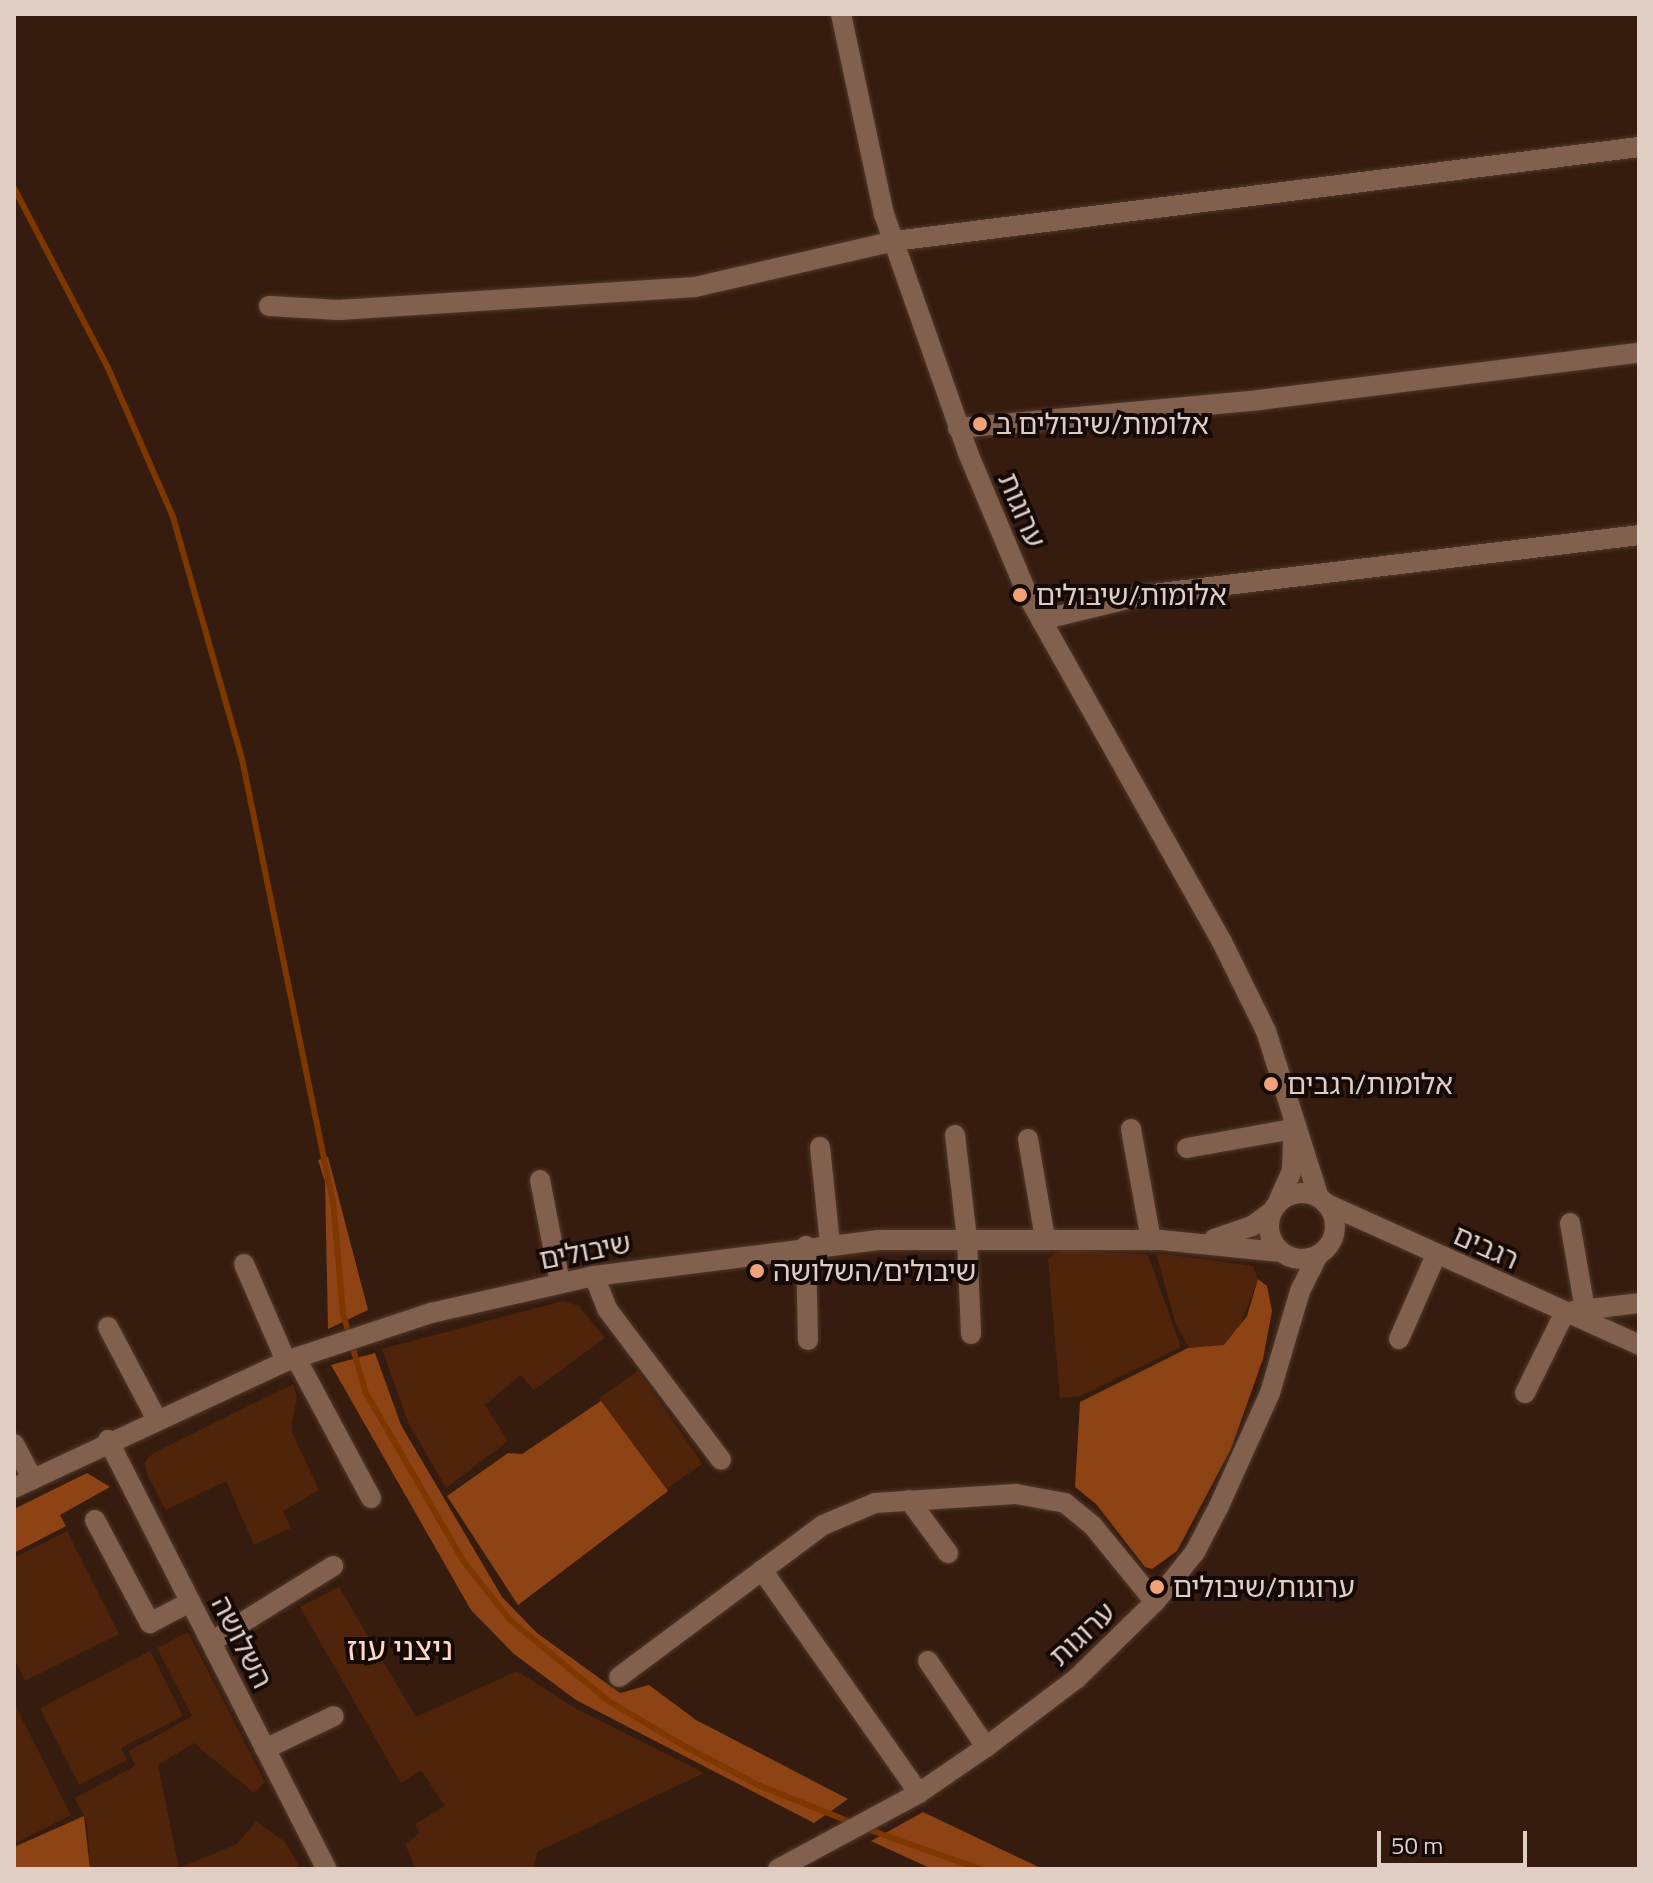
<!DOCTYPE html>
<meta charset="utf-8">
<style>
body{margin:0}
#map{position:relative;width:1653px;height:1883px;overflow:hidden;background:#351c0e;font-family:"Titillium Web","Noto Sans Hebrew",sans-serif}
div>[style]{position:absolute}
.green>*{inset:0;background:#4f240a;transform-origin:0 0}
.forest>*{inset:0;background:#8d4314}
.stream>*{height:6px;margin:-3px;padding:0 3px;transform-origin:3px;border-radius:3px;background:#7f3700}
.roads{filter:drop-shadow(0 0 2px #50382b) drop-shadow(0 0 2px #50382b)}
.minor>*{height:20px;margin:-10px;padding:0 10px;transform-origin:10px;border-radius:10px;background:#82604e}
.minor>.ring{margin:-10px;padding:0;box-sizing:content-box;background:none;border:20px solid #82604e;border-radius:50%}
.dots>*{width:22px;height:22px;translate:-50% -50%;box-sizing:border-box;border:4px solid #150905;border-radius:50%}
span{translate:-50% -50%;white-space:nowrap;text-align:center;line-height:1.15;-webkit-text-stroke:8px #150905;paint-order:stroke}
.poi-label{font-size:28px;color:#e0cec5}
.left{translate:0 -50%;text-align:left}
.street-label{font-size:28px;color:#e0cec5}
.quarter-label{font-size:32px;color:#fdd9c7}
.frame{position:absolute;inset:0;border:16px solid #e0cec5;pointer-events:none}
.scale{position:absolute;left:1377px;top:1831px;width:150px;height:36px;box-sizing:border-box;border:4px solid #e0cec5;border-top:0;padding-left:10px;font-size:24px;line-height:28px;white-space:nowrap;color:#e0cec5;-webkit-text-stroke:6px #150905;paint-order:stroke}
</style>
<div id="map">
<div class="green">
<div style="clip-path:polygon(1062px 1249px,1148px 1255px,1181px 1347px,1081px 1396px,1060px 1398px,1048px 1258px)"></div>
<div style="clip-path:polygon(1156px 1253px,1253px 1266px,1258px 1279px,1236px 1336px,1224px 1346px,1189px 1348px,1176px 1325px)"></div>
<div style="clip-path:polygon(563px 1301px,579px 1306px,605px 1338px,534px 1390px,521px 1375px,485px 1405px,508px 1441px,446px 1488px,408px 1422px,382px 1349px)"></div>
<div style="left:638px;top:1371px;width:113px;height:48px;rotate:55deg"></div>
<div style="clip-path:polygon(293px 1384px,297px 1396px,291px 1430px,319px 1490px,283px 1511px,291px 1528px,254px 1545px,226px 1481px,166px 1510px,147px 1474px,145px 1462px,153px 1453px)"></div>
<div style="clip-path:polygon(67px 1531px,119px 1634px,25px 1681px,14px 1658px,14px 1558px)"></div>
<div style="clip-path:polygon(339px 1587px,416px 1717px,517px 1671px,575px 1708px,704px 1773px,537px 1852px,534px 1869px,416px 1869px,405px 1844px,420px 1833px,415px 1824px,445px 1806px,421px 1770px,401px 1783px,300px 1607px)"></div>
<div style="clip-path:polygon(188px 1632px,265px 1782px,254px 1793px,194px 1743px,158px 1765px,179px 1868px,237px 1844px,256px 1821px,285px 1842px,301px 1869px,90px 1869px,87px 1822px,75px 1798px,135px 1766px,129px 1751px,192px 1716px,157px 1648px)"></div>
<div style="clip-path:polygon(150px 1651px,183px 1716px,121px 1748px,127px 1760px,79px 1785px,40px 1708px)"></div>
<div style="clip-path:polygon(14px 1703px,71px 1815px,14px 1844px)"></div>
</div>
<div class="forest">
<div style="clip-path:polygon(328px 1157px,368px 1310px,328px 1329px,325px 1182px,318px 1160px)"></div>
<div style="clip-path:polygon(1258px 1279px,1267px 1286px,1272px 1311px,1263px 1359px,1231px 1449px,1177px 1551px,1152px 1569px,1145px 1567px,1096px 1504px,1075px 1487px,1080px 1402px,1188px 1348px,1224px 1345px,1247px 1316px)"></div>
<div style="clip-path:polygon(375px 1353px,401px 1425px,502px 1597px,537px 1633px,620px 1693px,649px 1685px,696px 1720px,848px 1799px,814px 1823px,576px 1700px,514px 1654px,471px 1610px,331px 1365px)"></div>
<div style="clip-path:polygon(601px 1401px,668px 1491px,518px 1605px,447px 1496px,508px 1453px,522px 1454px)"></div>
<div style="clip-path:polygon(87px 1473px,110px 1487px,60px 1515px,66px 1526px,14px 1553px,14px 1509px)"></div>
<div style="clip-path:polygon(923px 1812px,1043px 1869px,932px 1869px,871px 1841px)"></div>
<div style="clip-path:polygon(84px 1816px,90px 1869px,14px 1869px,14px 1847px)"></div>
</div>
<div class="stream">
<div style="left:14px;top:188px;width:203px;rotate:62.4deg"></div>
<div style="left:108px;top:368px;width:163px;rotate:66.4deg"></div>
<div style="left:173px;top:517px;width:252px;rotate:74.1deg"></div>
<div style="left:242px;top:759px;width:451px;rotate:78.4deg"></div>
<div style="left:333px;top:1201px;width:113px;rotate:84.9deg"></div>
<div style="left:343px;top:1314px;width:82px;rotate:73.8deg"></div>
<div style="left:366px;top:1393px;width:195px;rotate:59.9deg"></div>
<div style="left:464px;top:1562px;width:74px;rotate:51.6deg"></div>
<div style="left:510px;top:1620px;width:129px;rotate:39.4deg"></div>
<div style="left:610px;top:1702px;width:88px;rotate:30.6deg"></div>
<div style="left:686px;top:1747px;width:84px;rotate:27.8deg"></div>
<div style="left:760px;top:1786px;width:100px;rotate:21.7deg"></div>
<div style="left:867px;top:1829px;width:120px;rotate:19.5deg"></div>
</div>
<div class="roads">
<div class="minor">
<div style="left:841px;top:14px;width:205px;rotate:77.9deg"></div>
<div style="left:884px;top:214px;width:253px;rotate:70.6deg"></div>
<div style="left:968px;top:453px;width:157px;rotate:67.2deg"></div>
<div style="left:1029px;top:598px;width:394px;rotate:60.7deg"></div>
<div style="left:1222px;top:942px;width:99px;rotate:63.7deg"></div>
<div style="left:1266px;top:1031px;width:175px;rotate:72.4deg"></div>
<div style="left:269px;top:306px;width:70px;rotate:3.3deg"></div>
<div style="left:339px;top:310px;width:357px;rotate:-3.7deg"></div>
<div style="left:695px;top:287px;width:205px;rotate:-13deg"></div>
<div style="left:895px;top:241px;width:750px;rotate:-7.2deg"></div>
<div style="left:958px;top:428px;width:302px;rotate:-5.3deg"></div>
<div style="left:1259px;top:400px;width:383px;rotate:-7.1deg"></div>
<div style="left:1041px;top:620px;width:106px;rotate:-13.6deg"></div>
<div style="left:1144px;top:595px;width:499px;rotate:-6.9deg"></div>
<div style="left:1131px;top:1129px;width:113px;rotate:79.8deg"></div>
<div style="left:955px;top:1135px;width:104px;rotate:83.4deg"></div>
<div style="left:967px;top:1238px;width:96px;rotate:87.6deg"></div>
<div style="left:1028px;top:1139px;width:100px;rotate:80.3deg"></div>
<div style="left:820px;top:1147px;width:98px;rotate:84.1deg"></div>
<div style="left:1187px;top:1148px;width:108px;rotate:-10.2deg"></div>
<div style="left:540px;top:1180px;width:105px;rotate:79deg"></div>
<div class="ring" style="left:1269px;top:1193px;width:46px;height:46px"></div>
<div style="left:1278px;top:1202px;width:35px;rotate:-66deg"></div>
<div style="left:1292px;top:1170px;width:30px;rotate:-88deg"></div>
<div style="left:1325px;top:1203px;width:345px;rotate:24.3deg"></div>
<div style="left:1570px;top:1223px;width:88px;rotate:80.2deg"></div>
<div style="left:1214px;top:1239px;width:40px;rotate:-18.9deg"></div>
<div style="left:1252px;top:1226px;width:24px;rotate:-36deg"></div>
<div style="left:806px;top:1246px;width:94px;rotate:88.8deg"></div>
<div style="left:244px;top:1264px;width:106px;rotate:66.6deg"></div>
<div style="left:594px;top:1276px;width:35px;rotate:68deg"></div>
<div style="left:607px;top:1309px;width:189px;rotate:52.9deg"></div>
<div style="left:1573px;top:1311px;width:66px;rotate:-6.9deg"></div>
<div style="left:108px;top:1327px;width:103px;rotate:62.2deg"></div>
<div style="left:1399px;top:1339px;width:92px;rotate:-66.2deg"></div>
<div style="left:296px;top:1358px;width:159px;rotate:61.8deg"></div>
<div style="left:1525px;top:1393px;width:90px;rotate:-63.7deg"></div>
<div style="left:108px;top:1440px;width:482px;rotate:63deg"></div>
<div style="left:14px;top:1444px;width:40px;rotate:62deg"></div>
<div style="left:14px;top:1488px;width:300px;rotate:-25deg"></div>
<div style="left:286px;top:1361px;width:153px;rotate:-18.3deg"></div>
<div style="left:431px;top:1313px;width:167px;rotate:-12.8deg"></div>
<div style="left:594px;top:1276px;width:287px;rotate:-7.2deg"></div>
<div style="left:879px;top:1240px;width:282px"></div>
<div style="left:1161px;top:1240px;width:120px;rotate:5.8deg"></div>
<div style="left:909px;top:1500px;width:66px;rotate:53.7deg"></div>
<div style="left:95px;top:1520px;width:117px;rotate:61.9deg"></div>
<div style="left:150px;top:1623px;width:45px;rotate:-27.7deg"></div>
<div style="left:762px;top:1570px;width:273px;rotate:54.9deg"></div>
<div style="left:211px;top:1642px;width:144px;rotate:-31.9deg"></div>
<div style="left:928px;top:1661px;width:104px;rotate:56deg"></div>
<div style="left:619px;top:1677px;width:254px;rotate:-36.7deg"></div>
<div style="left:823px;top:1525px;width:56px;rotate:-22.9deg"></div>
<div style="left:875px;top:1503px;width:141px;rotate:-3.7deg"></div>
<div style="left:1016px;top:1494px;width:50px;rotate:10.4deg"></div>
<div style="left:1065px;top:1503px;width:36px;rotate:39deg"></div>
<div style="left:1093px;top:1526px;width:98px;rotate:50.8deg"></div>
<div style="left:265px;top:1749px;width:76px;rotate:-25.6deg"></div>
<div style="left:778px;top:1869px;width:160px;rotate:-28.3deg"></div>
<div style="left:919px;top:1793px;width:81px;rotate:-34.5deg"></div>
<div style="left:986px;top:1747px;width:113px;rotate:-37.1deg"></div>
<div style="left:1076px;top:1679px;width:110px;rotate:-44.3deg"></div>
<div style="left:1155px;top:1602px;width:64px;rotate:-51.3deg"></div>
<div style="left:1195px;top:1552px;width:52px;rotate:-62.4deg"></div>
<div style="left:1219px;top:1506px;width:124px;rotate:-65.7deg"></div>
<div style="left:1270px;top:1393px;width:106px;rotate:-73.6deg"></div>
<div style="left:1300px;top:1291px;width:40px;rotate:-63.4deg"></div>
</div>
</div>
<div class="dots">
<div style="left:980px;top:424px;background:#f0a279"></div>
<div style="left:1020px;top:595px;background:#f0a279"></div>
<div style="left:1271px;top:1084px;background:#f0a279"></div>
<div style="left:757px;top:1271px;background:#f0a279"></div>
<div style="left:1157px;top:1587px;background:#f0a279"></div>
</div>
<div class="poi-label">
<span class="left" style="left:996px;top:424px">אלומות/שיבולים ב</span>
<span class="left" style="left:1036px;top:595px">אלומות/שיבולים</span>
<span class="left" style="left:1287px;top:1084px">אלומות/רגבים</span>
<span class="left" style="left:773px;top:1271px">שיבולים/השלושה</span>
<span class="left" style="left:1173px;top:1587px">ערוגות/שיבולים</span>
</div>
<div class="street-label">
<span style="left:1022px;top:510px;rotate:67deg">ערוגות</span>
<span style="left:1486px;top:1247px;rotate:24deg">רגבים</span>
<span style="left:585px;top:1251px;rotate:-11deg">שיבולים</span>
<span style="left:1082px;top:1634px;rotate:-43deg">ערוגות</span>
<span style="left:242px;top:1642px;rotate:63deg">השלושה</span>
</div>
<div class="quarter-label">
<span style="left:400px;top:1648px">ניצני עוז</span>
</div>
<div class="frame"></div>
<div class="scale">50 m</div>
</div>
